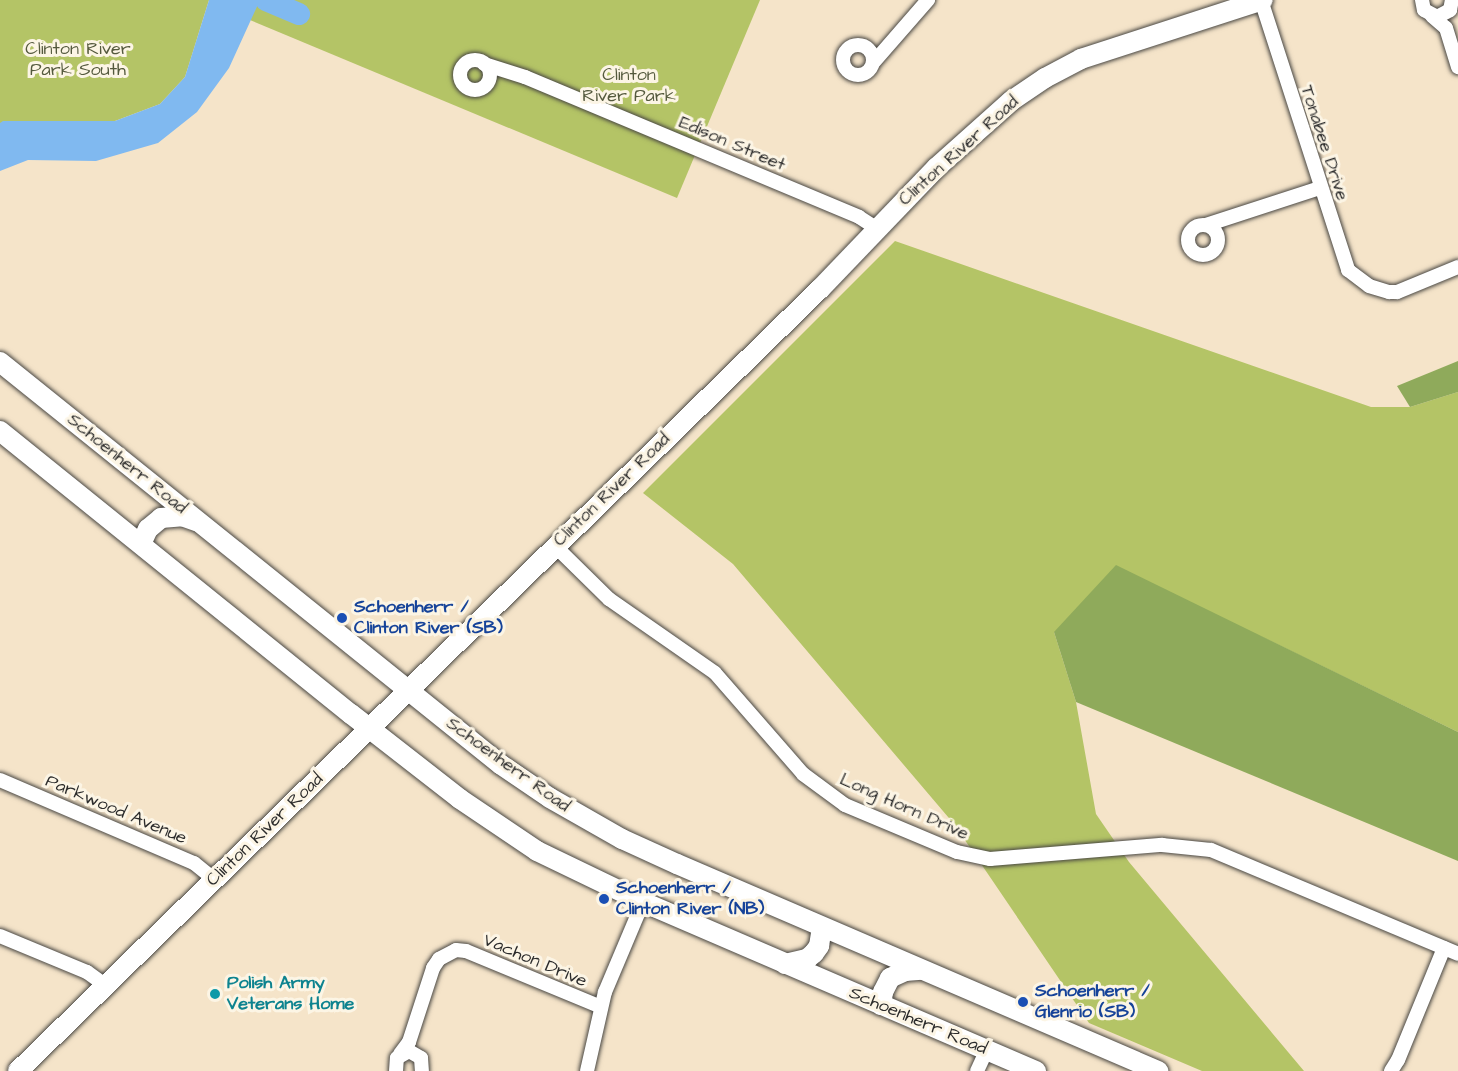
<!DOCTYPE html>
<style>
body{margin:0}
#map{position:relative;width:1458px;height:1071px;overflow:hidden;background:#f5e4c9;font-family:"Architects Daughter",sans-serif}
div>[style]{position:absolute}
.green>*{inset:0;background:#b4c466}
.forest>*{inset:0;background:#8faa5b}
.water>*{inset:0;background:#80b9f0}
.river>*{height:22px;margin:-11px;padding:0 11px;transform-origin:11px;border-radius:11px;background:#80b9f0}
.roads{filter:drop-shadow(0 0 2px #494743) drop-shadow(0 0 2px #494743)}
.street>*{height:14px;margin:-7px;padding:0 7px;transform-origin:7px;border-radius:7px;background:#fff}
.street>.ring{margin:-7px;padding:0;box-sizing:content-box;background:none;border:14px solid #fff;border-radius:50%}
.secondary>*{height:20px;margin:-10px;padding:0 10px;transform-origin:10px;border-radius:10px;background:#fff}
.dots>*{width:16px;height:16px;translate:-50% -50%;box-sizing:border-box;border:3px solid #fcf5e5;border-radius:50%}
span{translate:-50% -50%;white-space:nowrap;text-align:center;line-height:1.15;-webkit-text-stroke:6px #fcf5e5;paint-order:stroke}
.park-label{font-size:18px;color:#54593d}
.street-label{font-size:18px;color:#2b2b2b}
.transit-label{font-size:18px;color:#164399;font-weight:700}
.left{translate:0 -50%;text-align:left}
.culture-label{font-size:18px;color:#0d838f;font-weight:700}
</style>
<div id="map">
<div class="green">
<div style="clip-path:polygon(0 0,209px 0,185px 77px,160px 104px,115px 121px,0 123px)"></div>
<div style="clip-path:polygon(259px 0,760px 0,677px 198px,250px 20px)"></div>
<div style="clip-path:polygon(895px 241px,1371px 407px,1410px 407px,1458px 392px,1458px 732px,1260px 636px,1054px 632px,1076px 702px,1096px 814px,1129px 862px,1304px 1071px,1202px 1071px,1089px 1023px,954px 824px,733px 564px,643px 493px)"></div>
</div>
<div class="forest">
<div style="clip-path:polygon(1458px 361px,1458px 392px,1410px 407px,1397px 386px)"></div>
<div style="clip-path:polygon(1116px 565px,1458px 732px,1458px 861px,1076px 702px,1054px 632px)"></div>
</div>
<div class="water">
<div style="clip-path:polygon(209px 0,260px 0,229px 68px,197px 112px,158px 143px,96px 161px,28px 160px,0 171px,0 123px,3px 121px,115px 121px,160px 104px,185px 77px)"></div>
</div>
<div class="river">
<div style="left:266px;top:0;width:36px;rotate:23deg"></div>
</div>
<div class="roads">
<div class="street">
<div style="left:1261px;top:0;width:284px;rotate:72.1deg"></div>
<div style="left:1348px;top:270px;width:26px;rotate:37deg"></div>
<div style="left:1369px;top:286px;width:21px;rotate:17deg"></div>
<div style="left:1389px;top:292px;width:8px"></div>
<div style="left:1397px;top:292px;width:66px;rotate:-22.3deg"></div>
<div style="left:1422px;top:0;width:10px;rotate:79deg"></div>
<div style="left:1424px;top:10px;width:15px;rotate:28deg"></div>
<div style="left:1437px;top:17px;width:15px;rotate:-28deg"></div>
<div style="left:1450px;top:10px;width:10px;rotate:-79deg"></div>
<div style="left:1432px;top:16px;width:18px;rotate:41deg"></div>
<div style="left:1446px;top:28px;width:41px;rotate:72.9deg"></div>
<div class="ring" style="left:843px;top:45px;width:16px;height:16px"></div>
<div class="ring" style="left:460px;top:60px;width:16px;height:16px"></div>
<div style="left:873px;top:63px;width:84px;rotate:-48.9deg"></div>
<div style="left:484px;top:64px;width:43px;rotate:17.6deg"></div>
<div style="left:525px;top:77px;width:362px;rotate:22.7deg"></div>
<div style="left:859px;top:217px;width:20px;rotate:33deg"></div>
<div style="left:1206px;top:225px;width:120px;rotate:-18deg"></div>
<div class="ring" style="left:1188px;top:225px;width:16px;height:16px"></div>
<div style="left:555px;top:546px;width:76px;rotate:44.5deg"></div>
<div style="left:609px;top:599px;width:129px;rotate:34.9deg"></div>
<div style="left:715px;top:673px;width:134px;rotate:48.9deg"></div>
<div style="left:803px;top:774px;width:52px;rotate:36.4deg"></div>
<div style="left:845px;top:805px;width:121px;rotate:22.8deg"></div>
<div style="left:957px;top:852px;width:34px;rotate:12deg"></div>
<div style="left:990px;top:859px;width:173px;rotate:-4.7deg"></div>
<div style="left:1162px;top:845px;width:49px;rotate:5.8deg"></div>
<div style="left:1211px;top:850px;width:268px;rotate:22.8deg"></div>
<div style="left:0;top:780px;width:211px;rotate:23.2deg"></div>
<div style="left:194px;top:863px;width:26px;rotate:39deg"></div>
<div style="left:0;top:936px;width:94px;rotate:22.5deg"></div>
<div style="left:87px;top:972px;width:22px;rotate:36deg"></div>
<div style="left:400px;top:1054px;width:15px;rotate:-53deg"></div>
<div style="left:409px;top:1042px;width:78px;rotate:-72deg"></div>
<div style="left:433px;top:968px;width:11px;rotate:-56deg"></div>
<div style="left:439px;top:959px;width:19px;rotate:-28deg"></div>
<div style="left:456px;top:950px;width:10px;rotate:6deg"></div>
<div style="left:466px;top:951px;width:146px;rotate:22.5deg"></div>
<div style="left:396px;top:1071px;width:13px;rotate:-86deg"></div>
<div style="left:397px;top:1058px;width:14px;rotate:-30deg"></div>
<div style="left:409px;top:1051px;width:14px;rotate:30deg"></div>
<div style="left:421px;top:1058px;width:13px;rotate:86deg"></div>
<div style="left:587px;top:1071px;width:81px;rotate:-77.2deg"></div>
<div style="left:605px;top:992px;width:98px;rotate:-67.1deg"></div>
<div style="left:977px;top:1071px;width:23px;rotate:-65deg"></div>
<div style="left:1391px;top:1071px;width:13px;rotate:-58deg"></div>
<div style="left:1398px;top:1060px;width:121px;rotate:-67.7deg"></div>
</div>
<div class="secondary">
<div style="left:0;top:362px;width:642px;rotate:38.8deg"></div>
<div style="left:500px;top:764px;width:60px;rotate:34.2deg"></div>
<div style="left:550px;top:798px;width:83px;rotate:29.7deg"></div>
<div style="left:622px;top:839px;width:60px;rotate:24.4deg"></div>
<div style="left:677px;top:864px;width:524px;rotate:23.28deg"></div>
<div style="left:0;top:431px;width:451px;rotate:38.9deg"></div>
<div style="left:351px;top:714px;width:138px;rotate:37.9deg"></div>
<div style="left:460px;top:799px;width:93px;rotate:34deg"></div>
<div style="left:537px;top:851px;width:118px;rotate:25.7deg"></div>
<div style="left:643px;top:902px;width:428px;rotate:23.3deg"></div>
<div style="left:141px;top:544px;width:17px;rotate:-65deg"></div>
<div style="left:148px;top:529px;width:17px;rotate:-40deg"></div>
<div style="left:161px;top:518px;width:21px;rotate:-5deg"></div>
<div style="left:182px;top:516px;width:15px;rotate:20deg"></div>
<div style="left:785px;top:964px;width:23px;rotate:-13deg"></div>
<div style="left:807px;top:959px;width:9px;rotate:-41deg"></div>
<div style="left:814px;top:953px;width:9px;rotate:-54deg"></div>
<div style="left:819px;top:946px;width:19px;rotate:-81deg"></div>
<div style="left:881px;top:1005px;width:13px;rotate:-81deg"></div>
<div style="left:883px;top:992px;width:16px;rotate:-63deg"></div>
<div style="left:890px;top:978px;width:17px;rotate:-25deg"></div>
<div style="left:905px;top:971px;width:16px;rotate:-4deg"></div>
<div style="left:18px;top:1071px;width:1120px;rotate:-44.28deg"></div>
<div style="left:820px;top:289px;width:168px;rotate:-46.2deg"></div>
<div style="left:936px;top:168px;width:101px;rotate:-41.8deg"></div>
<div style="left:1011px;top:101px;width:41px;rotate:-34.1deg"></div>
<div style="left:1045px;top:78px;width:41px;rotate:-27.8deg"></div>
<div style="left:1081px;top:59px;width:191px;rotate:-18deg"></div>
</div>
</div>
<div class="dots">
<div style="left:342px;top:618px;background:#1a4fb4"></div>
<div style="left:604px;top:899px;background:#1a4fb4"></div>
<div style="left:215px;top:994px;background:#0f9aa8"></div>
<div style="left:1023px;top:1002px;background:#1a4fb4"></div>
</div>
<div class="park-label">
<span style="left:78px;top:60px">Clinton River<br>Park South</span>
<span style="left:629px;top:86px">Clinton<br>River Park</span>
</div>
<div class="street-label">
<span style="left:1324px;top:143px;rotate:72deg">Tonabee Drive</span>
<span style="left:732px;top:144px;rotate:23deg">Edison Street</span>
<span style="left:959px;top:151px;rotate:-42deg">Clinton River Road</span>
<span style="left:127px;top:464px;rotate:39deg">Schoenherr Road</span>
<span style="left:612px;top:490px;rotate:-44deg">Clinton River Road</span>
<span style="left:508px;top:765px;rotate:36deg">Schoenherr Road</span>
<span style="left:904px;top:807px;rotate:24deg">Long Horn Drive</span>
<span style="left:116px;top:810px;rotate:23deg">Parkwood Avenue</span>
<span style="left:265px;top:830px;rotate:-44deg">Clinton River Road</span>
<span style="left:535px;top:961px;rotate:23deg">Vachon Drive</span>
<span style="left:918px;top:1021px;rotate:23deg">Schoenherr Road</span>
</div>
<div class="transit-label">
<span class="left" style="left:354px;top:618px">Schoenherr /<br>Clinton River (SB)</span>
<span class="left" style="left:616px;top:899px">Schoenherr /<br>Clinton River (NB)</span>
<span class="left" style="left:1035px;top:1002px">Schoenherr /<br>Glenrio (SB)</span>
</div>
<div class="culture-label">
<span class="left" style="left:227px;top:994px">Polish Army<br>Veterans Home</span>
</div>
</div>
